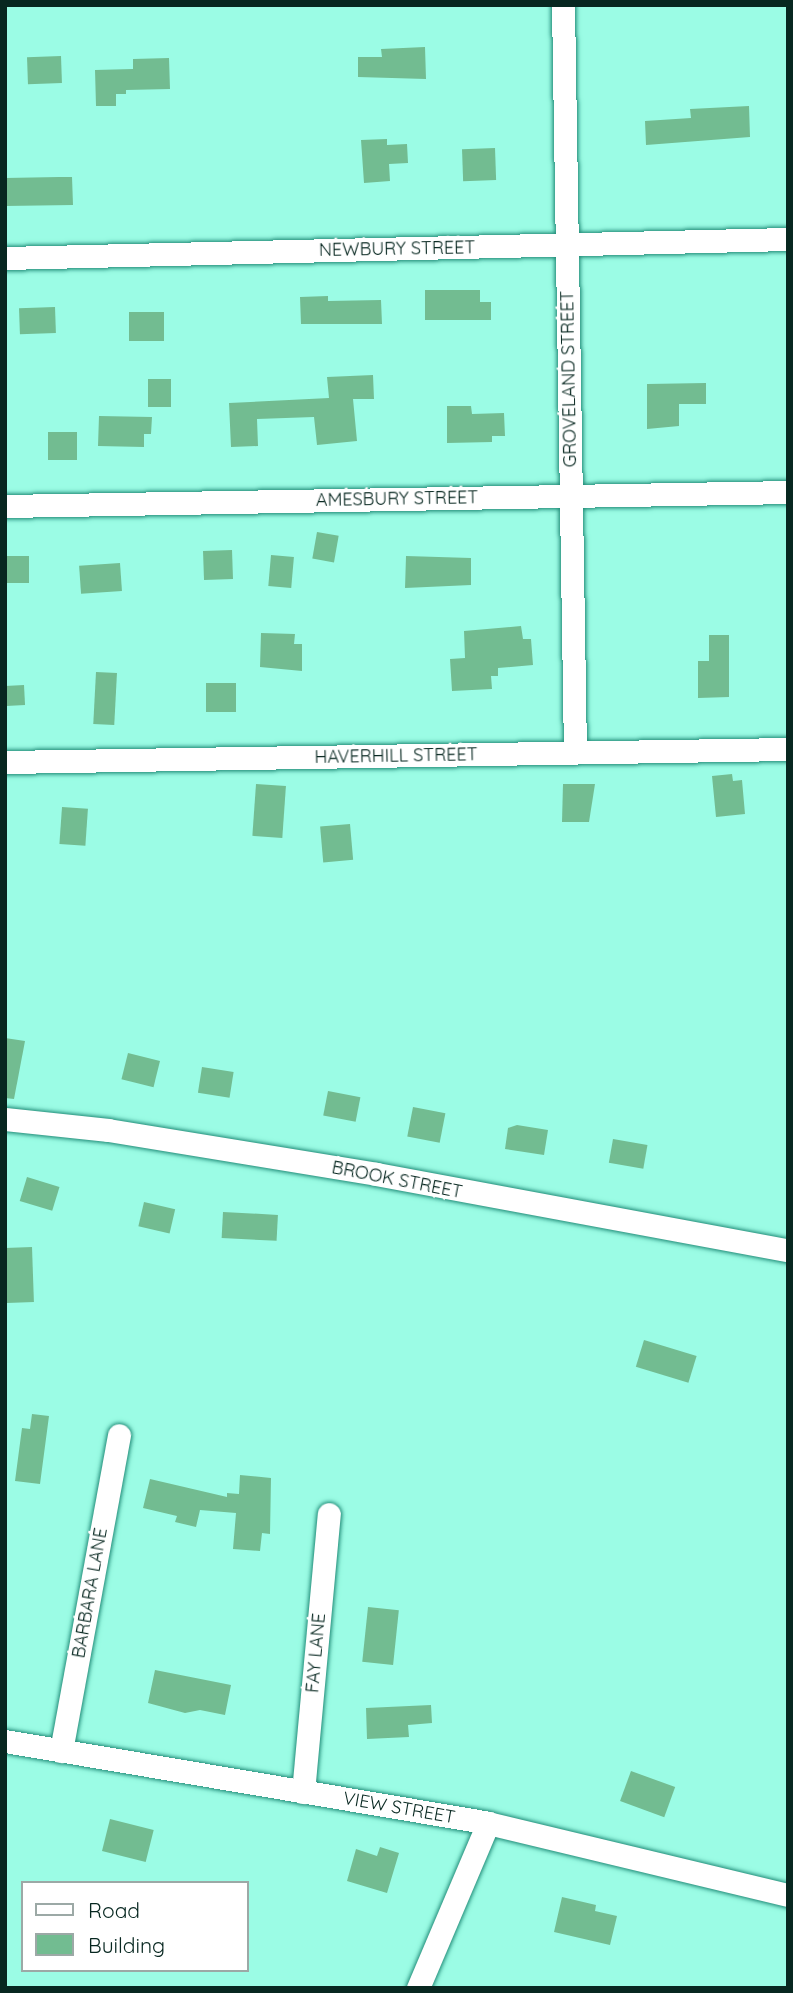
<!DOCTYPE html>
<style>
body{margin:0}
#map{position:relative;width:793px;height:1993px;overflow:hidden;background:#9bfce5;font-family:Quicksand,sans-serif}
div>[style]{position:absolute}
.building>*{inset:0;background:#72bc91;transform-origin:0 0}
.roads{filter:drop-shadow(0 0 2px #228d79) drop-shadow(0 0 2px #228d79)}
.minor>*{height:23px;margin:-11.5px;padding:0 11.5px;transform-origin:11.5px;border-radius:11.5px;background:#fff}
span{translate:-50% -50%;white-space:nowrap;text-align:center;line-height:1.15;-webkit-text-stroke:5px #fff;paint-order:stroke}
.street-label{font-size:18px;color:#072720}
.frame{position:absolute;inset:0;border:7px solid #072720;pointer-events:none}
.legend{position:absolute;left:21px;top:1881px;width:228px;height:91px;box-sizing:border-box;background:#fff;border:2px solid #9ca9a6;margin:0;padding:9px 12px;list-style:none;font-size:21px;color:#072720}
.legend li{display:flex;align-items:center;gap:14px;height:35px}
.legend b{width:35px;border:2px solid #9ca9a6}
</style>
<div id="map">
<div class="building">
<div style="clip-path:polygon(425px 47px,426px 79px,358px 77px,358px 57px,382px 57px,381px 49px)"></div>
<div style="left:61px;top:56px;width:27px;height:34px;rotate:88deg"></div>
<div style="clip-path:polygon(169px 58px,170px 89px,126px 90px,126px 94px,116px 94px,116px 106px,96px 106px,95px 70px,133px 69px,133px 59px)"></div>
<div style="clip-path:polygon(749px 106px,750px 137px,646px 145px,645px 121px,691px 118px,690px 109px)"></div>
<div style="clip-path:polygon(387px 139px,387px 145px,407px 144px,408px 163px,389px 164px,390px 181px,364px 183px,361px 140px)"></div>
<div style="left:495px;top:148px;width:32px;height:33px;rotate:88deg"></div>
<div style="clip-path:polygon(59px 177px,72px 177px,73px 205px,5px 206px,5px 178px)"></div>
<div style="clip-path:polygon(425px 290px,480px 290px,480px 302px,491px 302px,491px 320px,425px 320px)"></div>
<div style="clip-path:polygon(328px 296px,328px 301px,381px 300px,382px 324px,301px 324px,300px 297px)"></div>
<div style="left:55px;top:307px;width:26px;height:36px;rotate:88deg"></div>
<div style="left:129px;top:312px;width:35px;height:29px"></div>
<div style="clip-path:polygon(373px 375px,374px 399px,353px 399px,357px 441px,317px 445px,314px 417px,257px 419px,258px 446px,231px 447px,229px 403px,329px 398px,327px 377px)"></div>
<div style="left:148px;top:379px;width:23px;height:28px"></div>
<div style="clip-path:polygon(706px 383px,706px 404px,679px 404px,679px 426px,647px 429px,647px 384px)"></div>
<div style="clip-path:polygon(447px 406px,471px 406px,472px 414px,504px 413px,505px 436px,492px 436px,492px 442px,447px 443px)"></div>
<div style="clip-path:polygon(99px 416px,152px 417px,151px 434px,144px 434px,144px 447px,98px 446px)"></div>
<div style="left:48px;top:432px;width:29px;height:28px"></div>
<div style="left:317px;top:532px;width:22px;height:27px;rotate:10deg"></div>
<div style="left:232px;top:550px;width:29px;height:29px;rotate:88deg"></div>
<div style="left:271px;top:555px;width:23px;height:31px;rotate:5deg"></div>
<div style="left:5px;top:556px;width:24px;height:27px"></div>
<div style="clip-path:polygon(406px 556px,471px 558px,471px 585px,405px 588px)"></div>
<div style="left:120px;top:563px;width:28px;height:41px;rotate:86deg"></div>
<div style="clip-path:polygon(521px 626px,523px 639px,531px 639px,533px 665px,498px 668px,498px 676px,491px 676px,492px 689px,452px 691px,450px 659px,465px 658px,464px 631px)"></div>
<div style="clip-path:polygon(261px 633px,295px 634px,294px 644px,302px 644px,302px 671px,260px 667px)"></div>
<div style="clip-path:polygon(709px 635px,729px 635px,729px 697px,698px 698px,698px 661px,709px 661px)"></div>
<div style="left:96px;top:672px;width:21px;height:52px;rotate:3deg"></div>
<div style="left:206px;top:683px;width:30px;height:29px"></div>
<div style="left:24px;top:685px;width:20px;height:19px;rotate:87deg"></div>
<div style="clip-path:polygon(732px 774px,733px 781px,742px 780px,745px 814px,716px 817px,712px 776px)"></div>
<div style="left:256px;top:784px;width:30px;height:52px;rotate:4deg"></div>
<div style="clip-path:polygon(563px 784px,595px 784px,589px 822px,562px 822px)"></div>
<div style="left:62px;top:807px;width:26px;height:37px;rotate:4deg"></div>
<div style="left:350px;top:824px;width:36px;height:30px;rotate:85deg"></div>
<div style="clip-path:polygon(5px 1038px,25px 1041px,14px 1099px,5px 1098px)"></div>
<div style="left:128px;top:1053px;width:33px;height:27px;rotate:14deg"></div>
<div style="left:202px;top:1067px;width:32px;height:26px;rotate:9deg"></div>
<div style="left:328px;top:1091px;width:33px;height:25px;rotate:11deg"></div>
<div style="left:413px;top:1107px;width:33px;height:30px;rotate:11deg"></div>
<div style="clip-path:polygon(517px 1125px,548px 1130px,544px 1155px,505px 1149px,508px 1128px)"></div>
<div style="left:613px;top:1139px;width:35px;height:24px;rotate:10deg"></div>
<div style="left:27px;top:1177px;width:34px;height:25px;rotate:17deg"></div>
<div style="left:144px;top:1202px;width:32px;height:25px;rotate:13deg"></div>
<div style="left:223px;top:1212px;width:55px;height:26px;rotate:3deg"></div>
<div style="left:32px;top:1247px;width:55px;height:27px;rotate:88deg"></div>
<div style="left:644px;top:1340px;width:55px;height:28px;rotate:17deg"></div>
<div style="clip-path:polygon(32px 1414px,49px 1416px,40px 1484px,15px 1481px,22px 1428px,30px 1429px)"></div>
<div style="clip-path:polygon(240px 1475px,271px 1478px,270px 1534px,262px 1533px,260px 1551px,233px 1549px,236px 1513px,200px 1510px,196px 1527px,175px 1522px,177px 1516px,143px 1508px,150px 1479px,227px 1497px,227px 1493px,239px 1494px)"></div>
<div style="left:368px;top:1607px;width:31px;height:55px;rotate:6deg"></div>
<div style="clip-path:polygon(155px 1670px,231px 1685px,225px 1715px,200px 1710px,185px 1713px,148px 1703px)"></div>
<div style="clip-path:polygon(431px 1705px,432px 1723px,408px 1725px,409px 1737px,367px 1739px,366px 1708px)"></div>
<div style="left:631px;top:1771px;width:47px;height:32px;rotate:20deg"></div>
<div style="left:110px;top:1819px;width:45px;height:33px;rotate:14deg"></div>
<div style="clip-path:polygon(380px 1847px,399px 1853px,387px 1893px,347px 1881px,356px 1849px,377px 1856px)"></div>
<div style="clip-path:polygon(562px 1897px,596px 1905px,595px 1911px,617px 1916px,610px 1945px,554px 1932px)"></div>
</div>
<div class="roads">
<div class="minor">
<div style="left:563px;top:5px;width:747px;rotate:89.08deg"></div>
<div style="left:5px;top:258px;width:783px;rotate:-1.39deg"></div>
<div style="left:5px;top:506px;width:783px;rotate:-1.02deg"></div>
<div style="left:5px;top:762px;width:783px;rotate:-0.95deg"></div>
<div style="left:5px;top:1119px;width:104px;rotate:6.1deg"></div>
<div style="left:108px;top:1130px;width:272px;rotate:9.3deg"></div>
<div style="left:376px;top:1174px;width:419px;rotate:10.5deg"></div>
<div style="left:5px;top:1741px;width:490px;rotate:9.6deg"></div>
<div style="left:488px;top:1823px;width:309px;rotate:13.5deg"></div>
<div style="left:61px;top:1751px;width:321px;rotate:-79.6deg"></div>
<div style="left:303px;top:1792px;width:279px;rotate:-84.7deg"></div>
<div style="left:418px;top:1988px;width:179px;rotate:-67deg"></div>
</div>
</div>
<div class="street-label">
<span style="left:397px;top:249px;rotate:-1deg">NEWBURY STREET</span>
<span style="left:569px;top:379px;rotate:-91deg">GROVELAND STREET</span>
<span style="left:397px;top:499px;rotate:-1deg">AMESBURY STREET</span>
<span style="left:396px;top:756px;rotate:-1deg">HAVERHILL STREET</span>
<span style="left:397px;top:1180px;rotate:11deg">BROOK STREET</span>
<span style="left:90px;top:1593px;rotate:-80deg">BARBARA LANE</span>
<span style="left:316px;top:1653px;rotate:-85deg">FAY LANE</span>
<span style="left:399px;top:1808px;rotate:10deg">VIEW STREET</span>
</div>
<div class="frame"></div>
<ul class="legend">
<li><b style="height:9px;background:#fff"></b>Road</li>
<li><b style="height:19px;background:#72bc91"></b>Building</li>
</ul>
</div>
